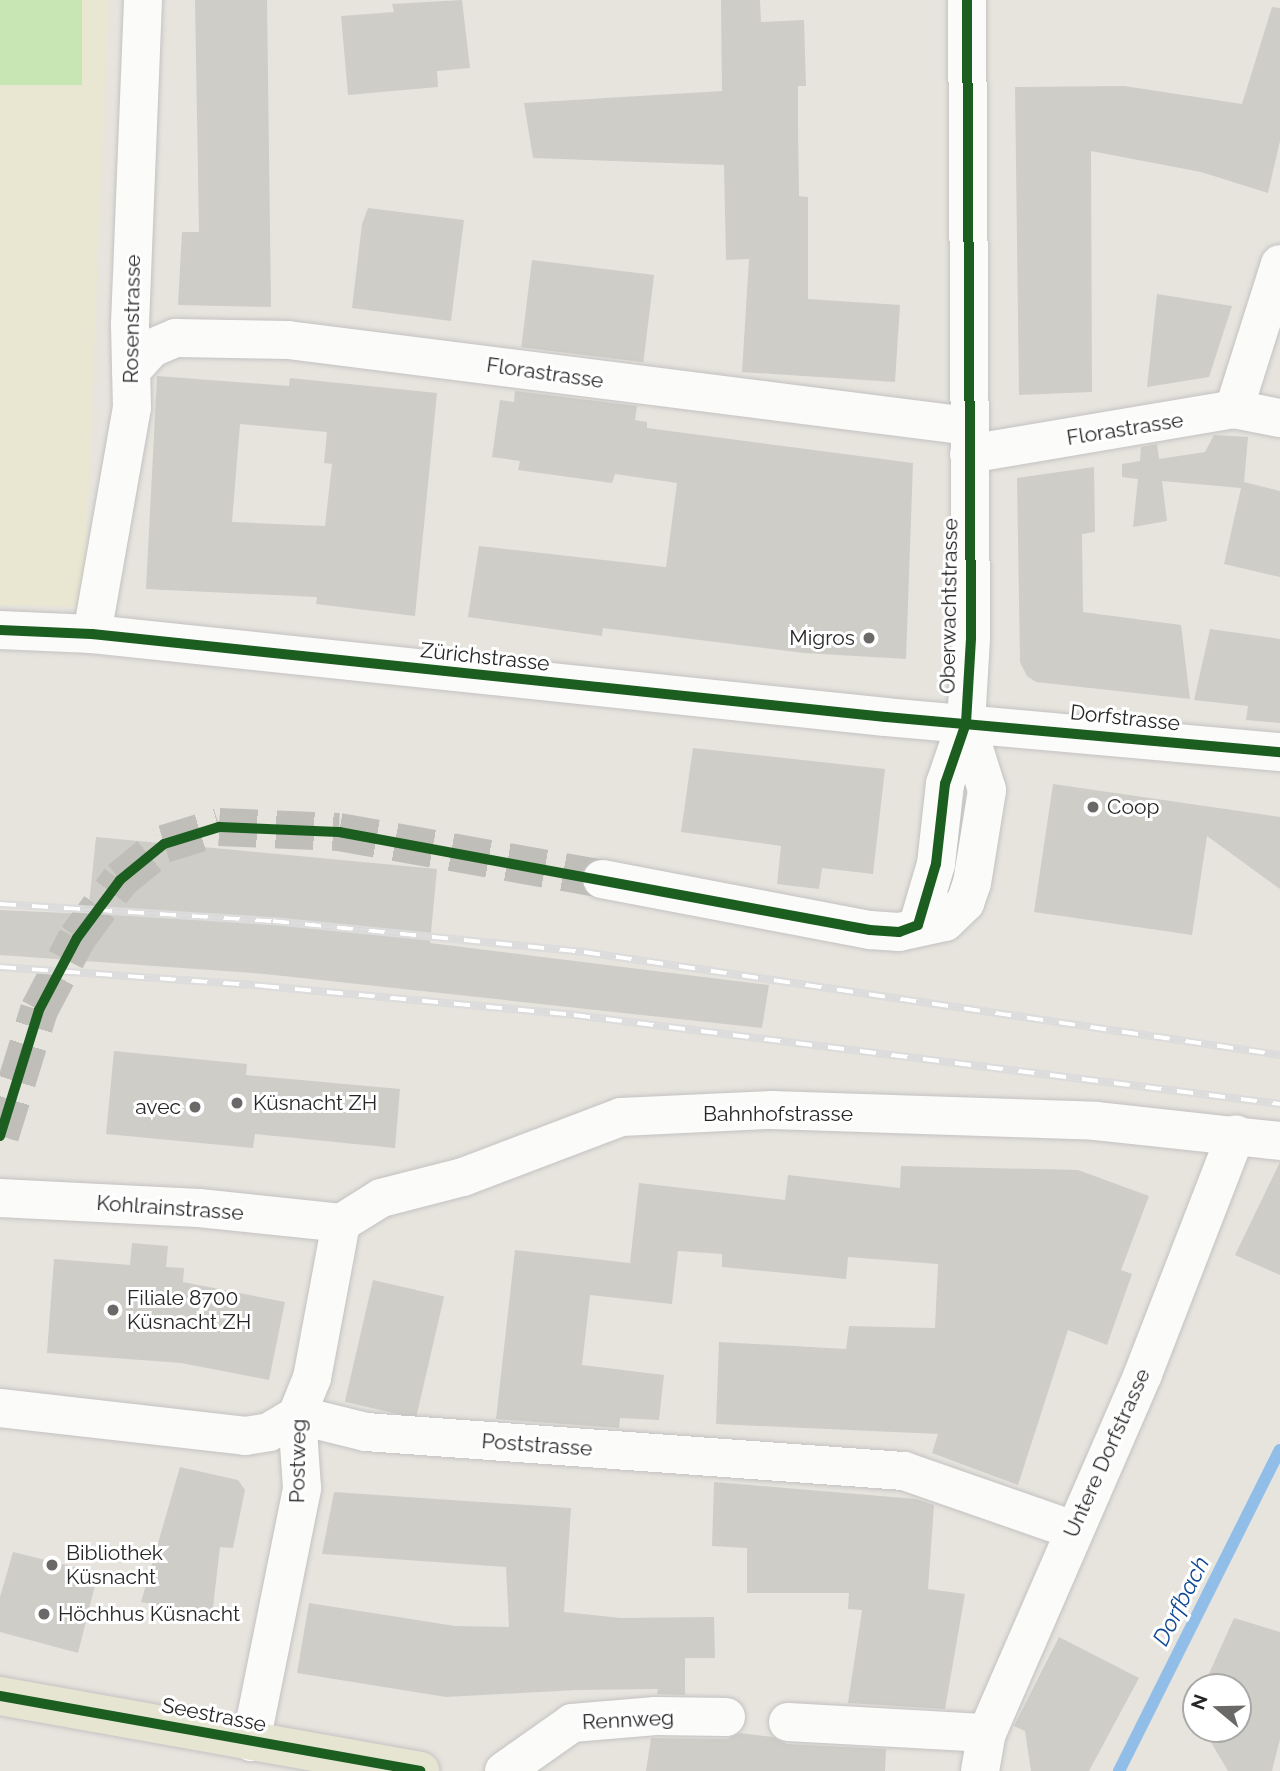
<!DOCTYPE html>
<meta charset="utf-8">
<style>
body{margin:0}
#map{position:relative;width:1280px;height:1771px;overflow:hidden;background:#e6e4dd;font-family:Raleway,sans-serif}
div>[style]{position:absolute}
.education>*{inset:0;background:#e9e7d1}
.pitch>*{inset:0;background:#c8e6b3;transform-origin:0 0}
.stream>*{height:12px;margin:-6px;padding:0 6px;transform-origin:6px;border-radius:6px;background:#90bee8}
.building>*{inset:0;background:#cfcdc8;transform-origin:0 0}
.secondary-tunnel>*{height:38px;margin-top:-19px;transform-origin:0;background:repeating-linear-gradient(90deg,#c0beb9 0 38px,transparent 0 57px)}
.roads{filter:drop-shadow(0 0 2px #c4c2c3) drop-shadow(0 0 2px #c4c2c3)}
.street>*{height:38px;margin:-19px;padding:0 19px;transform-origin:19px;border-radius:19px;background:#fbfbfa}
.secondary>*{height:38px;margin:-19px;padding:0 19px;transform-origin:19px;border-radius:19px;background:#fbfbfa}
.primary>*{height:38px;margin:-19px;padding:0 19px;transform-origin:19px;border-radius:19px;background:#e5e5d2}
.rail>*{height:8px;margin-top:-4px;transform-origin:0;background:repeating-linear-gradient(90deg,#fff 0 16px,#dcdcdd 0 32px);box-sizing:border-box;border-block:2px solid #dcdcdd}
.cycleway>*{height:10px;margin:-5px;padding:0 5px;transform-origin:5px;border-radius:5px;background:#1b5e20}
.dots>*{width:19px;height:19px;translate:-50% -50%;box-sizing:border-box;border:4px solid #fff;border-radius:50%}
span{translate:-50% -50%;white-space:nowrap;text-align:center;line-height:1.15;-webkit-text-stroke:6px #fff;paint-order:stroke}
.street-label{font-size:21px;color:#272727}
.poi-label{font-size:21px;color:#272727}
.right{translate:-100% -50%;text-align:right}
.left{translate:0 -50%;text-align:left}
.water-label{font-size:23px;color:#0e4894;font-style:italic}
.north{position:absolute;left:1182px;top:1673px;width:70px;height:70px;box-sizing:border-box;background:#fff;border:2px solid #a9a9a9;border-radius:50%;rotate:289deg;font-size:19px;font-weight:700;line-height:28px;text-align:center;color:#272727}
.north::after{content:'';display:block;margin:auto;width:24px;height:32px;background:#6a6967;clip-path:polygon(50% 0,100% 100%,50% 72%,0 100%)}
</style>
<div id="map">
<div class="education">
<div style="clip-path:polygon(0 0,108px 0,84px 607px,0 605px)"></div>
</div>
<div class="pitch">
<div style="left:0;top:0;width:82px;height:85px"></div>
</div>
<div class="stream">
<div style="left:1119px;top:1771px;width:359px;rotate:-63.4deg"></div>
</div>
<div class="building">
<div style="clip-path:polygon(195px 0,267px 0,271px 307px,178px 305px,182px 232px,199px 232px)"></div>
<div style="clip-path:polygon(462px 0,470px 68px,437px 71px,438px 87px,348px 95px,341px 16px,394px 12px,392px 4px)"></div>
<div style="clip-path:polygon(721px 0,760px 0,761px 22px,804px 20px,806px 86px,798px 86px,798px 128px,799px 196px,808px 197px,808px 299px,900px 305px,895px 382px,742px 372px,749px 259px,726px 260px,724px 165px,533px 158px,524px 103px,722px 91px)"></div>
<div style="clip-path:polygon(1272px 7px,1280px 8px,1280px 141px,1268px 193px,1201px 172px,1091px 151px,1092px 392px,1019px 395px,1015px 87px,1124px 86px,1242px 104px)"></div>
<div style="clip-path:polygon(368px 208px,464px 220px,451px 321px,352px 308px,362px 224px)"></div>
<div style="left:532px;top:260px;width:123px;height:88px;rotate:7deg"></div>
<div style="clip-path:polygon(1157px 294px,1232px 306px,1209px 377px,1147px 387px)"></div>
<div style="clip-path:polygon(evenodd,157px 376px,289px 386px,290px 378px,437px 393px,415px 616px,316px 604px,317px 597px,146px 589px,157px 376px,240px 424px,327px 432px,324px 463px,332px 464px,325px 526px,232px 522px,240px 424px)"></div>
<div style="clip-path:polygon(515px 391px,637px 406px,635px 420px,647px 422px,647px 428px,913px 463px,906px 659px,804px 653px,603px 628px,602px 636px,468px 617px,479px 546px,666px 567px,677px 483px,615px 474px,612px 483px,518px 470px,520px 461px,492px 457px,500px 400px,514px 402px)"></div>
<div style="clip-path:polygon(1214px 435px,1248px 437px,1244px 482px,1280px 491px,1280px 577px,1224px 564px,1241px 488px,1162px 481px,1167px 521px,1133px 527px,1138px 479px,1122px 477px,1122px 464px,1140px 461px,1141px 447px,1157px 444px,1159px 459px,1205px 452px)"></div>
<div style="clip-path:polygon(1094px 467px,1095px 532px,1082px 534px,1083px 612px,1181px 625px,1190px 699px,1036px 682px,1027px 676px,1020px 662px,1017px 478px)"></div>
<div style="clip-path:polygon(1210px 629px,1280px 639px,1280px 723px,1246px 720px,1248px 706px,1194px 700px)"></div>
<div style="clip-path:polygon(693px 748px,885px 769px,873px 874px,822px 868px,819px 889px,777px 884px,781px 846px,681px 832px)"></div>
<div style="clip-path:polygon(1053px 784px,1280px 817px,1280px 889px,1207px 836px,1192px 935px,1034px 912px)"></div>
<div style="clip-path:polygon(96px 837px,437px 869px,430px 943px,769px 985px,762px 1028px,265px 974px,0 955px,0 910px,88px 914px)"></div>
<div style="clip-path:polygon(114px 1051px,247px 1064px,246px 1075px,400px 1089px,395px 1148px,255px 1134px,253px 1148px,106px 1134px)"></div>
<div style="clip-path:polygon(1280px 1162px,1280px 1275px,1235px 1255px)"></div>
<div style="clip-path:polygon(901px 1166px,1078px 1170px,1149px 1196px,1121px 1270px,1132px 1274px,1107px 1345px,1068px 1330px,1018px 1485px,932px 1453px,938px 1434px,716px 1424px,719px 1342px,846px 1349px,849px 1326px,935px 1328px,938px 1264px,848px 1257px,846px 1279px,722px 1267px,722px 1254px,678px 1251px,672px 1304px,590px 1295px,582px 1365px,664px 1375px,659px 1420px,620px 1418px,619px 1428px,496px 1419px,515px 1250px,630px 1263px,639px 1183px,785px 1200px,788px 1175px,900px 1188px)"></div>
<div style="clip-path:polygon(132px 1243px,168px 1246px,166px 1267px,184px 1268px,183px 1282px,285px 1302px,269px 1380px,181px 1363px,47px 1353px,54px 1259px,130px 1265px)"></div>
<div style="left:373px;top:1280px;width:73px;height:125px;rotate:13deg"></div>
<div style="clip-path:polygon(180px 1467px,238px 1480px,245px 1490px,233px 1548px,220px 1547px,212px 1616px,141px 1602px)"></div>
<div style="clip-path:polygon(714px 1482px,916px 1499px,934px 1505px,928px 1589px,965px 1594px,945px 1709px,848px 1703px,862px 1610px,848px 1609px,849px 1593px,747px 1593px,747px 1548px,712px 1546px)"></div>
<div style="clip-path:polygon(334px 1492px,571px 1508px,564px 1612px,621px 1618px,714px 1617px,715px 1658px,685px 1658px,685px 1695px,657px 1694px,658px 1689px,576px 1690px,446px 1697px,297px 1673px,309px 1603px,455px 1626px,509px 1627px,506px 1567px,322px 1554px)"></div>
<div style="clip-path:polygon(13px 1552px,98px 1573px,78px 1653px,0 1632px,0 1597px)"></div>
<div style="clip-path:polygon(1234px 1618px,1280px 1632px,1280px 1739px,1272px 1771px,1228px 1771px,1203px 1729px,1238px 1729px,1238px 1687px,1203px 1687px)"></div>
<div style="clip-path:polygon(1059px 1637px,1139px 1678px,1089px 1771px,1031px 1771px,1025px 1731px,1014px 1726px)"></div>
<div style="clip-path:polygon(740px 1733px,773px 1737px,787px 1744px,886px 1749px,885px 1771px,646px 1771px,651px 1738px,726px 1739px)"></div>
</div>
<div class="secondary-tunnel">
<div style="left:0;top:1136px;width:132px;rotate:-72.8deg"></div>
<div style="left:39px;top:1010px;width:81px;rotate:-62.2deg"></div>
<div style="left:77px;top:938px;width:72px;rotate:-53.4deg"></div>
<div style="left:120px;top:880px;width:57px;rotate:-39.3deg"></div>
<div style="left:164px;top:844px;width:58px;rotate:-17.2deg"></div>
<div style="left:219px;top:827px;width:120px;rotate:2.4deg"></div>
<div style="left:339px;top:832px;width:267px;rotate:10.1deg"></div>
</div>
<div class="roads">
<div class="street">
<div style="left:131px;top:371px;width:31px;rotate:-48deg"></div>
<div style="left:152px;top:348px;width:26px;rotate:-23deg"></div>
<div style="left:176px;top:338px;width:112px;rotate:1deg"></div>
<div style="left:288px;top:340px;width:686px;rotate:7.2deg"></div>
<div style="left:1234px;top:409px;width:152px;rotate:-72.4deg"></div>
<div style="left:969px;top:454px;width:269px;rotate:-9.6deg"></div>
<div style="left:1234px;top:409px;width:47px;rotate:11.1deg"></div>
<div style="left:0;top:630px;width:92px;rotate:2.5deg"></div>
<div style="left:92px;top:634px;width:798px;rotate:5.97deg"></div>
<div style="left:886px;top:717px;width:396px;rotate:5.1deg"></div>
<div style="left:92px;top:634px;width:230px;rotate:-80deg"></div>
<div style="left:132px;top:408px;width:84px;rotate:-91.4deg"></div>
<div style="left:130px;top:324px;width:324px;rotate:-87.7deg"></div>
<div style="left:0;top:1198px;width:199px;rotate:2.9deg"></div>
<div style="left:199px;top:1208px;width:143px;rotate:6deg"></div>
<div style="left:341px;top:1223px;width:47px;rotate:-32deg"></div>
<div style="left:381px;top:1198px;width:85px;rotate:-14.4deg"></div>
<div style="left:463px;top:1177px;width:169px;rotate:-20.8deg"></div>
<div style="left:621px;top:1117px;width:151px;rotate:-2.7deg"></div>
<div style="left:772px;top:1110px;width:324px;rotate:1.9deg"></div>
<div style="left:1096px;top:1121px;width:185px;rotate:6.2deg"></div>
<div style="left:0;top:1408px;width:247px;rotate:6.5deg"></div>
<div style="left:245px;top:1436px;width:24px;rotate:-9deg"></div>
<div style="left:269px;top:1432px;width:33px;rotate:-31deg"></div>
<div style="left:297px;top:1415px;width:71px;rotate:13.8deg"></div>
<div style="left:366px;top:1432px;width:539px;rotate:4.15deg"></div>
<div style="left:904px;top:1471px;width:179px;rotate:19.2deg"></div>
<div style="left:788px;top:1722px;width:199px;rotate:3.2deg"></div>
<div style="left:251px;top:1742px;width:259px;rotate:-78.6deg"></div>
<div style="left:302px;top:1488px;width:73px;rotate:-93.9deg"></div>
<div style="left:297px;top:1415px;width:40px;rotate:-68deg"></div>
<div style="left:312px;top:1378px;width:158px;rotate:-79.4deg"></div>
<div style="left:504px;top:1771px;width:83px;rotate:-35.2deg"></div>
<div style="left:572px;top:1723px;width:84px;rotate:-4.8deg"></div>
<div style="left:656px;top:1716px;width:70px;rotate:0.8deg"></div>
<div style="left:980px;top:1771px;width:39px;rotate:-80deg"></div>
<div style="left:987px;top:1733px;width:391px;rotate:-66.5deg"></div>
<div style="left:1143px;top:1374px;width:257px;rotate:-68.8deg"></div>
</div>
<div class="secondary">
<div style="left:602px;top:879px;width:273px;rotate:10.8deg"></div>
<div style="left:870px;top:930px;width:29px;rotate:4deg"></div>
<div style="left:899px;top:932px;width:47px;rotate:-12.3deg"></div>
<div style="left:945px;top:922px;width:28px;rotate:-44deg"></div>
<div style="left:965px;top:903px;width:21px;rotate:-71deg"></div>
<div style="left:972px;top:883px;width:94px;rotate:-80.8deg"></div>
<div style="left:987px;top:790px;width:70px;rotate:-107.4deg"></div>
<div style="left:918px;top:925px;width:64px;rotate:-73.6deg"></div>
<div style="left:936px;top:864px;width:81px;rotate:-83.6deg"></div>
<div style="left:945px;top:784px;width:65px;rotate:-71deg"></div>
<div style="left:966px;top:723px;width:85px;rotate:-86.6deg"></div>
<div style="left:971px;top:638px;width:638px;rotate:-90.36deg"></div>
</div>
<div class="primary">
<div style="left:0;top:1696px;width:427px;rotate:10.1deg"></div>
</div>
</div>
<div class="rail">
<div style="left:0;top:904px;width:274px;rotate:3.6deg"></div>
<div style="left:273px;top:921px;width:313px;rotate:5.7deg"></div>
<div style="left:584px;top:952px;width:704px;rotate:8.42deg"></div>
<div style="left:0;top:967px;width:264px;rotate:4.1deg"></div>
<div style="left:263px;top:986px;width:312px;rotate:5.3deg"></div>
<div style="left:574px;top:1015px;width:712px;rotate:7.18deg"></div>
</div>
<div class="cycleway">
<div style="left:0;top:630px;width:92px;rotate:2.5deg"></div>
<div style="left:92px;top:634px;width:798px;rotate:5.97deg"></div>
<div style="left:886px;top:717px;width:396px;rotate:5.1deg"></div>
<div style="left:0;top:1136px;width:132px;rotate:-72.8deg"></div>
<div style="left:39px;top:1010px;width:81px;rotate:-62.2deg"></div>
<div style="left:77px;top:938px;width:72px;rotate:-53.4deg"></div>
<div style="left:120px;top:880px;width:57px;rotate:-39.3deg"></div>
<div style="left:164px;top:844px;width:58px;rotate:-17.2deg"></div>
<div style="left:219px;top:827px;width:120px;rotate:2.4deg"></div>
<div style="left:339px;top:832px;width:540px;rotate:10.46deg"></div>
<div style="left:870px;top:930px;width:29px;rotate:4deg"></div>
<div style="left:899px;top:932px;width:20px;rotate:-20deg"></div>
<div style="left:918px;top:925px;width:64px;rotate:-73.6deg"></div>
<div style="left:936px;top:864px;width:81px;rotate:-83.6deg"></div>
<div style="left:945px;top:784px;width:65px;rotate:-71deg"></div>
<div style="left:966px;top:723px;width:85px;rotate:-86.6deg"></div>
<div style="left:971px;top:638px;width:638px;rotate:-90.36deg"></div>
<div style="left:0;top:1696px;width:427px;rotate:10.1deg"></div>
</div>
<div class="dots">
<div style="left:869px;top:638px;background:#6a6967"></div>
<div style="left:1093px;top:807px;background:#6a6967"></div>
<div style="left:237px;top:1103px;background:#6a6967"></div>
<div style="left:195px;top:1107px;background:#6a6967"></div>
<div style="left:113px;top:1310px;background:#6a6967"></div>
<div style="left:52px;top:1565px;background:#6a6967"></div>
<div style="left:44px;top:1614px;background:#6a6967"></div>
</div>
<div class="street-label">
<span style="left:132px;top:319px;rotate:-89deg">Rosenstrasse</span>
<span style="left:545px;top:373px;rotate:8deg">Florastrasse</span>
<span style="left:1125px;top:429px;rotate:-9deg">Florastrasse</span>
<span style="left:949px;top:606px;rotate:-89deg">Oberwachtstrasse</span>
<span style="left:485px;top:657px;rotate:6deg">Zürichstrasse</span>
<span style="left:1125px;top:718px;rotate:6deg">Dorfstrasse</span>
<span style="left:778px;top:1114px">Bahnhofstrasse</span>
<span style="left:170px;top:1208px;rotate:4deg">Kohlrainstrasse</span>
<span style="left:537px;top:1445px;rotate:4deg">Poststrasse</span>
<span style="left:1107px;top:1453px;rotate:-66deg">Untere Dorfstrasse</span>
<span style="left:298px;top:1461px;rotate:-89deg">Postweg</span>
<span style="left:214px;top:1715px;rotate:11deg">Seestrasse</span>
<span style="left:628px;top:1720px;rotate:-3deg">Rennweg</span>
</div>
<div class="poi-label">
<span class="right" style="left:855px;top:638px">Migros</span>
<span class="left" style="left:1107px;top:807px">Coop</span>
<span class="left" style="left:253px;top:1103px">Küsnacht ZH</span>
<span class="right" style="left:181px;top:1107px">avec</span>
<span class="left" style="left:127px;top:1310px">Filiale 8700<br>Küsnacht ZH</span>
<span class="left" style="left:66px;top:1565px">Bibliothek<br>Küsnacht</span>
<span class="left" style="left:58px;top:1614px">Höchhus Küsnacht</span>
</div>
<div class="water-label">
<span style="left:1181px;top:1601px;rotate:-63deg">Dorfbach</span>
</div>
<div class="north">N</div>
</div>
